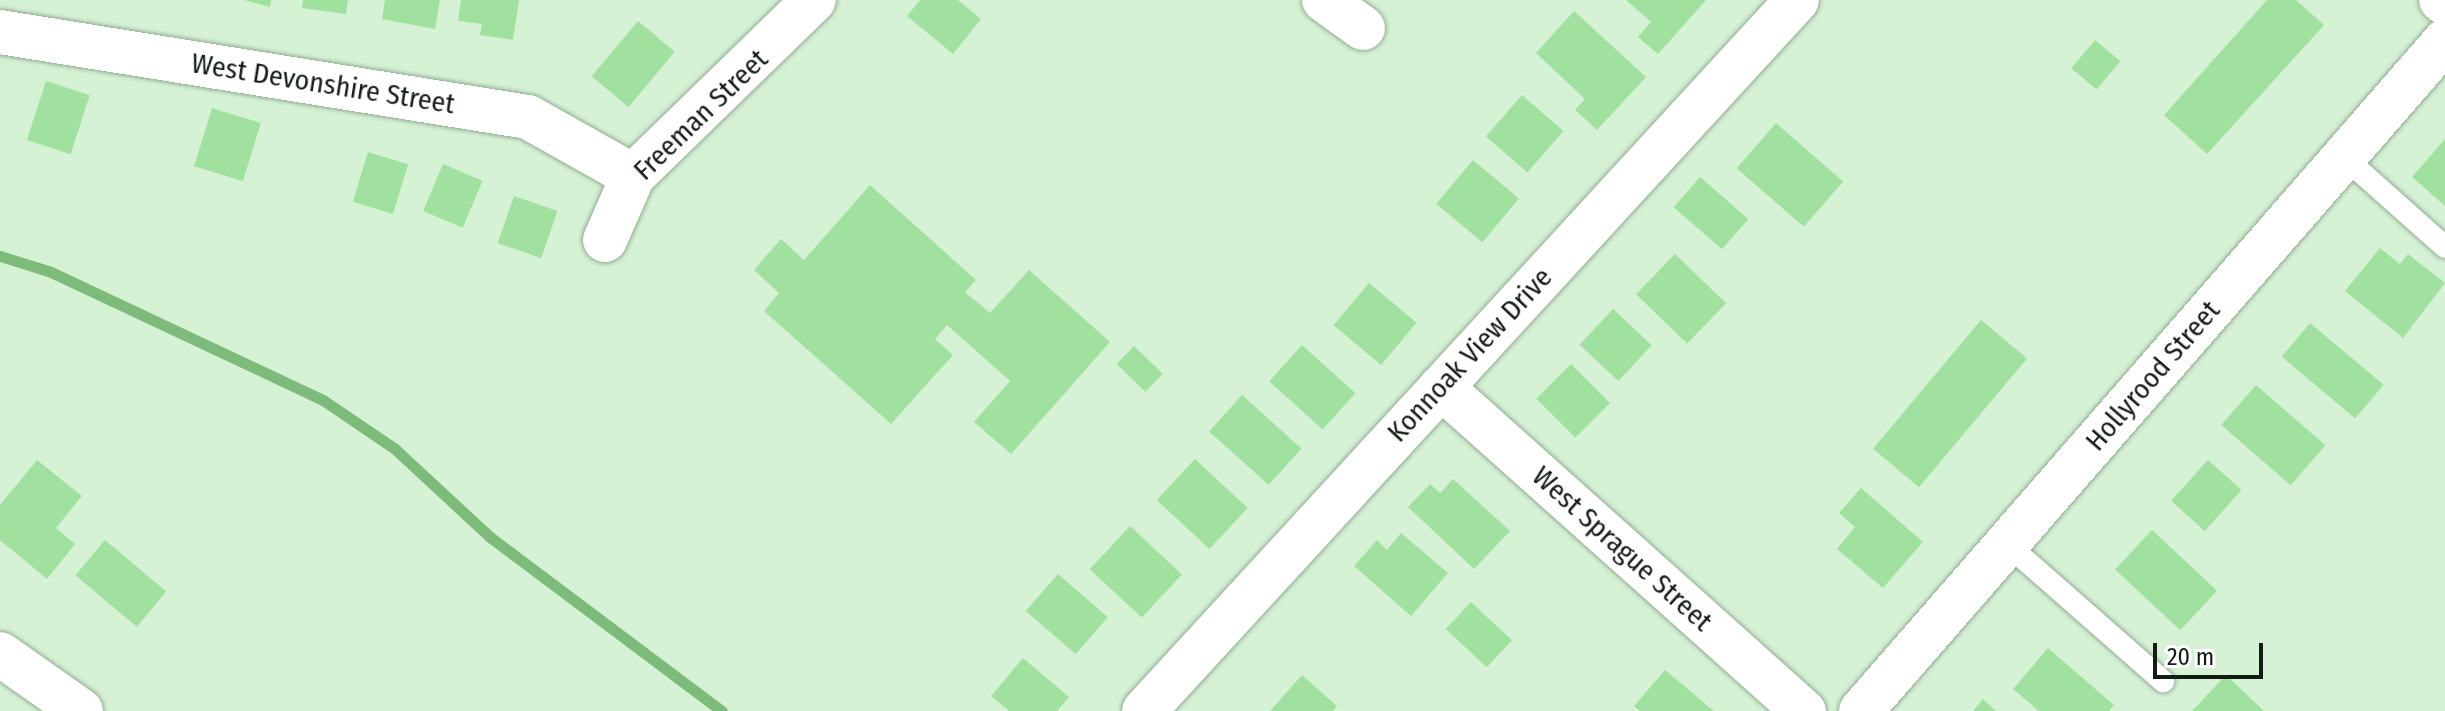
<!DOCTYPE html>
<style>
body{margin:0}
#map{position:relative;width:2445px;height:711px;overflow:hidden;background:#d6f2d5;font-family:"Fira Sans Condensed",sans-serif}
div>[style]{position:absolute}
.stream>*{height:11px;margin:-5.5px;padding:0 5.5px;transform-origin:5.5px;border-radius:5.5px;background:#7dbb7b}
.building>*{inset:0;background:#a1e19f;transform-origin:0 0}
.roads{filter:drop-shadow(0 0 2px #92ac91) drop-shadow(0 0 2px #92ac91)}
.service>*{height:22px;margin:-11px;padding:0 11px;transform-origin:11px;border-radius:11px;background:#fff}
.minor>*{height:44px;margin:-22px;padding:0 22px;transform-origin:22px;border-radius:22px;background:#fff}
.tertiary>*{height:44px;margin:-22px;padding:0 22px;transform-origin:22px;border-radius:22px;background:#fff}
span{translate:-50% -50%;white-space:nowrap;text-align:center;line-height:1.15;-webkit-text-stroke:7px #fff;paint-order:stroke}
.street-label{font-size:28px;color:#121c12}
.scale{position:absolute;left:2153px;top:643px;width:110px;height:36px;box-sizing:border-box;border:4px solid #121c12;border-top:0;padding-left:10px;font-size:24px;line-height:28px;white-space:nowrap;color:#121c12;-webkit-text-stroke:6px #fff;paint-order:stroke}
</style>
<div id="map">
<div class="stream">
<div style="left:0;top:256px;width:53px;rotate:17.4deg"></div>
<div style="left:51px;top:272px;width:301px;rotate:25.2deg"></div>
<div style="left:323px;top:400px;width:87px;rotate:34.2deg"></div>
<div style="left:395px;top:449px;width:129px;rotate:42.8deg"></div>
<div style="left:490px;top:537px;width:290px;rotate:36.9deg"></div>
</div>
<div class="building">
<div style="clip-path:polygon(244px 0,271px 0,270px 7px)"></div>
<div style="clip-path:polygon(303px 0,348px 0,346px 14px,302px 8px)"></div>
<div style="clip-path:polygon(385px 0,440px 0,435px 29px,382px 19px)"></div>
<div style="clip-path:polygon(461px 0,519px 0,513px 40px,480px 35px,482px 24px,458px 21px)"></div>
<div style="clip-path:polygon(920px 0,958px 0,981px 19px,953px 54px,907px 16px)"></div>
<div style="clip-path:polygon(1626px 0,1706px 0,1658px 54px,1638px 37px,1651px 22px)"></div>
<div style="clip-path:polygon(2267px 0,2296px 0,2324px 25px,2207px 154px,2164px 115px)"></div>
<div style="clip-path:polygon(1574px 11px,1646px 77px,1597px 130px,1575px 110px,1585px 99px,1536px 53px)"></div>
<div style="left:638px;top:21px;width:48px;height:72px;rotate:40deg"></div>
<div style="left:2095px;top:40px;width:33px;height:37px;rotate:40deg"></div>
<div style="left:46px;top:81px;width:46px;height:62px;rotate:18deg"></div>
<div style="left:1522px;top:95px;width:55px;height:55px;rotate:41deg"></div>
<div style="left:212px;top:108px;width:51px;height:61px;rotate:17deg"></div>
<div style="left:1776px;top:123px;width:89px;height:60px;rotate:41deg"></div>
<div style="clip-path:polygon(2445px 139px,2445px 206px,2412px 177px)"></div>
<div style="left:368px;top:152px;width:42px;height:52px;rotate:17deg"></div>
<div style="left:1473px;top:160px;width:60px;height:57px;rotate:40deg"></div>
<div style="left:443px;top:164px;width:43px;height:51px;rotate:23deg"></div>
<div style="left:1700px;top:177px;width:64px;height:40px;rotate:41deg"></div>
<div style="clip-path:polygon(870px 185px,976px 280px,965px 292px,990px 313px,1029px 270px,1110px 342px,1011px 454px,974px 422px,1010px 381px,947px 325px,935px 339px,953px 355px,891px 424px,764px 311px,779px 293px,754px 270px,781px 239px,804px 260px)"></div>
<div style="left:514px;top:196px;width:46px;height:50px;rotate:19deg"></div>
<div style="clip-path:polygon(2380px 248px,2400px 264px,2408px 254px,2445px 283px,2403px 338px,2345px 291px)"></div>
<div style="left:1675px;top:254px;width:71px;height:56px;rotate:44deg"></div>
<div style="left:1369px;top:283px;width:62px;height:55px;rotate:40deg"></div>
<div style="left:1613px;top:309px;width:53px;height:49px;rotate:43deg"></div>
<div style="left:1981px;top:320px;width:60px;height:168px;rotate:40deg"></div>
<div style="left:2310px;top:323px;width:96px;height:44px;rotate:40deg"></div>
<div style="left:1302px;top:345px;width:72px;height:49px;rotate:42deg"></div>
<div style="left:1134px;top:346px;width:40px;height:25px;rotate:44deg"></div>
<div style="left:1571px;top:364px;width:55px;height:49px;rotate:45deg"></div>
<div style="left:2256px;top:385px;width:92px;height:53px;rotate:41deg"></div>
<div style="left:1242px;top:395px;width:80px;height:49px;rotate:42deg"></div>
<div style="left:1195px;top:459px;width:72px;height:56px;rotate:43deg"></div>
<div style="clip-path:polygon(37px 460px,82px 496px,56px 528px,75px 544px,47px 579px,0 540px,0 505px)"></div>
<div style="left:2208px;top:460px;width:45px;height:55px;rotate:42deg"></div>
<div style="clip-path:polygon(1453px 479px,1510px 531px,1474px 569px,1408px 507px,1430px 484px,1440px 493px)"></div>
<div style="clip-path:polygon(1861px 488px,1923px 542px,1883px 588px,1837px 549px,1855px 527px,1839px 513px)"></div>
<div style="left:1130px;top:526px;width:71px;height:59px;rotate:43deg"></div>
<div style="left:2152px;top:530px;width:89px;height:54px;rotate:43deg"></div>
<div style="clip-path:polygon(1401px 533px,1448px 573px,1411px 616px,1354px 566px,1377px 540px,1387px 550px)"></div>
<div style="left:105px;top:540px;width:80px;height:46px;rotate:40deg"></div>
<div style="left:1058px;top:574px;width:66px;height:49px;rotate:41deg"></div>
<div style="left:1471px;top:602px;width:56px;height:37px;rotate:43deg"></div>
<div style="clip-path:polygon(2048px 648px,2114px 705px,2109px 711px,2039px 711px,2013px 689px)"></div>
<div style="clip-path:polygon(1023px 658px,1069px 697px,1057px 711px,1009px 711px,991px 696px)"></div>
<div style="clip-path:polygon(1665px 670px,1714px 711px,1640px 711px,1634px 706px)"></div>
<div style="clip-path:polygon(1302px 675px,1337px 706px,1333px 711px,1270px 711px)"></div>
<div style="clip-path:polygon(2226px 675px,2264px 711px,2192px 711px)"></div>
<div style="clip-path:polygon(1983px 699px,1996px 711px,1973px 711px)"></div>
</div>
<div class="roads">
<div class="service">
<div style="left:2344px;top:157px;width:135px;rotate:41.7deg"></div>
<div style="left:2007px;top:544px;width:208px;rotate:41.3deg"></div>
</div>
<div class="minor">
<div style="left:1324px;top:0;width:48px;rotate:35.7deg"></div>
<div style="left:0;top:32px;width:535px;rotate:9.15deg"></div>
<div style="left:528px;top:117px;width:120px;rotate:29.3deg"></div>
<div style="left:605px;top:240px;width:70px;rotate:-66.4deg"></div>
<div style="left:633px;top:176px;width:252px;rotate:-44.2deg"></div>
<div style="left:1441px;top:387px;width:487px;rotate:41.8deg"></div>
<div style="left:0;top:654px;width:99px;rotate:35.1deg"></div>
<div style="left:1144px;top:711px;width:965px;rotate:-47.43deg"></div>
<div style="left:1861px;top:711px;width:889px;rotate:-48.92deg"></div>
</div>
<div class="tertiary">
<div style="left:2441px;top:0;width:5px;rotate:37deg"></div>
</div>
</div>
<div class="street-label">
<span style="left:323px;top:84px;rotate:9deg">West Devonshire Street</span>
<span style="left:701px;top:115px;rotate:-44deg">Freeman Street</span>
<span style="left:1470px;top:355px;rotate:-47deg">Konnoak View Drive</span>
<span style="left:2153px;top:376px;rotate:-49deg">Hollyrood Street</span>
<span style="left:1622px;top:549px;rotate:42deg">West Sprague Street</span>
</div>
<div class="scale">20 m</div>
</div>
